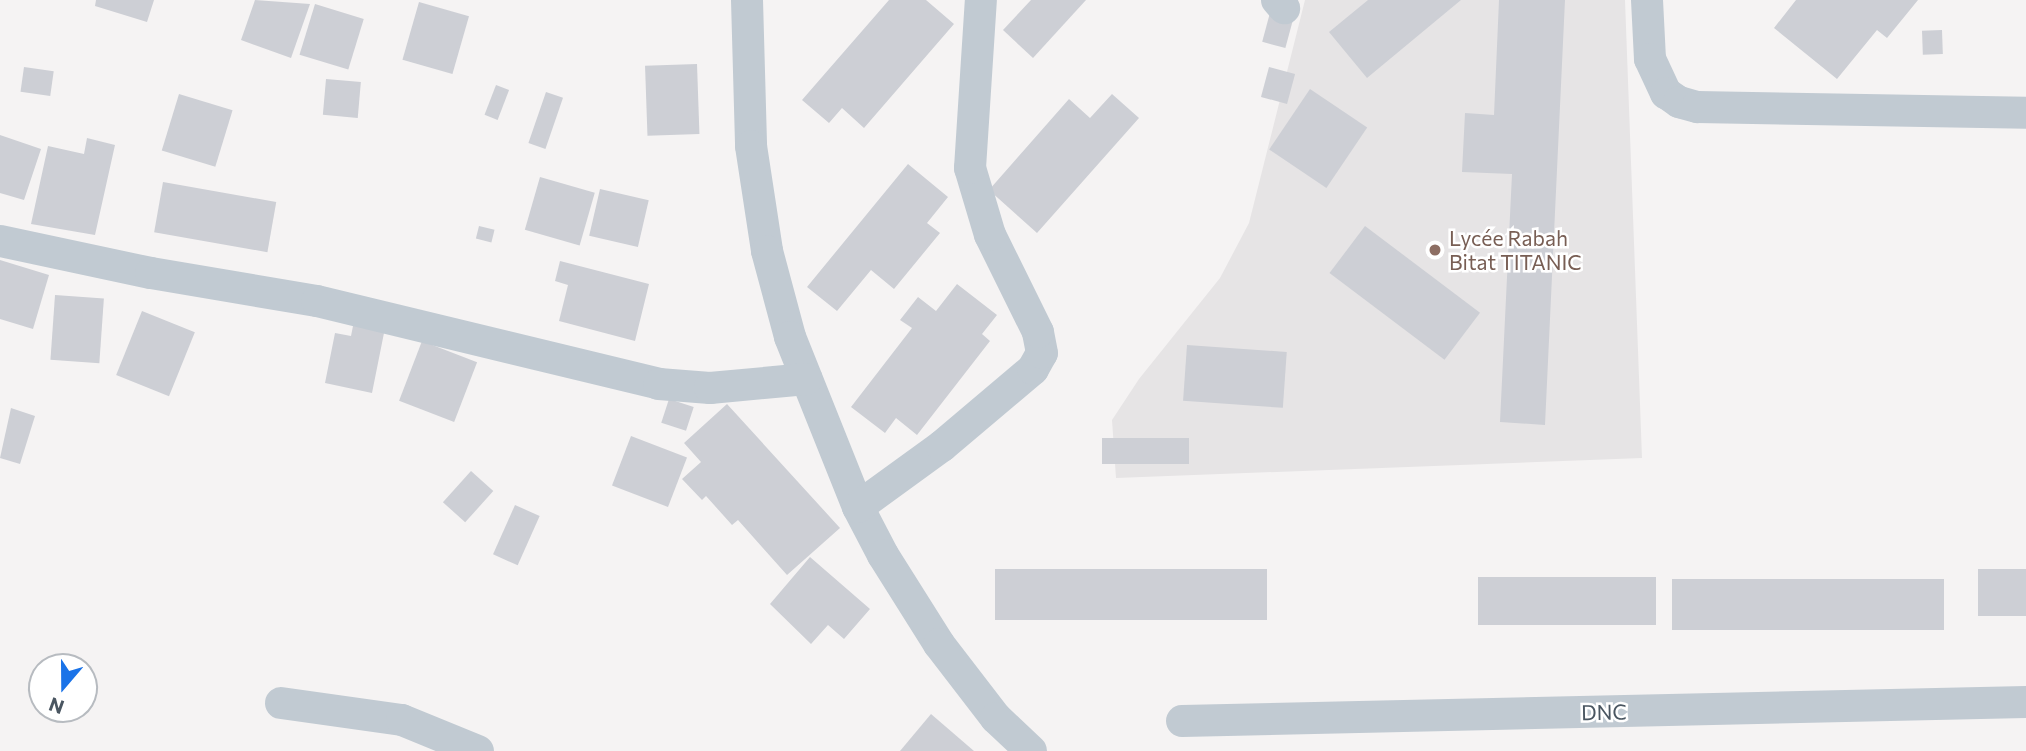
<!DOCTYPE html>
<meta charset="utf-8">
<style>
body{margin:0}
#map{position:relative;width:2026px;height:751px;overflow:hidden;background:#f5f3f3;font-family:Commissioner,sans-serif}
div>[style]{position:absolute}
.education>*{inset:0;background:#e6e4e5}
.building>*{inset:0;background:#cdcfd5;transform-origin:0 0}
.street>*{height:32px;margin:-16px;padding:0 16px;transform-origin:16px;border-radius:16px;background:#c1cad2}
.dots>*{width:19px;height:19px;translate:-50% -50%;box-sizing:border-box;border:4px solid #fff;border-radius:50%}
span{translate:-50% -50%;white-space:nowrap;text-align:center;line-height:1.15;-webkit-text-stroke:5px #fff;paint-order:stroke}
.education-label{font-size:21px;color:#785e54}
.left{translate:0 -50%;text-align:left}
.street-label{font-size:21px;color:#4a5661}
.north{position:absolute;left:28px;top:653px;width:70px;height:70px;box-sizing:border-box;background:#fff;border:2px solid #b7bbc0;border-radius:50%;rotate:200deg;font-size:19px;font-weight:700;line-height:28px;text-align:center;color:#4a5661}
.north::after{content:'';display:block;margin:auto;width:24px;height:32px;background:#1a73e8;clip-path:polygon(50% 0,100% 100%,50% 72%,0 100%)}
</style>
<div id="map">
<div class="education">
<div style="clip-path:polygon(1305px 0,1625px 0,1642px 458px,1116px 478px,1112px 420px,1139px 379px,1220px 278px,1249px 223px)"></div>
</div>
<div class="building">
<div style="clip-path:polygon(96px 0,154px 0,147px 22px,95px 6px)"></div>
<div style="clip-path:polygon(255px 0,310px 4px,291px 58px,241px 40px)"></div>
<div style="clip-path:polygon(889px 0,926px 0,954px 24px,864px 128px,842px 108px,829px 123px,802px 100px)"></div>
<div style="clip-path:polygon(1031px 0,1086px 0,1033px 58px,1003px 30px)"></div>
<div style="clip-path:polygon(1368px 0,1461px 0,1367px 78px,1329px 32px)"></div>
<div style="clip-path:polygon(1499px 0,1565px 0,1545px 425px,1500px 422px,1512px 174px,1462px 172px,1465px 113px,1494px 115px)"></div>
<div style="clip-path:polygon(1796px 0,1918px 0,1887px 38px,1877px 30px,1837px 79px,1774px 28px)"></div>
<div style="left:419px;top:2px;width:52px;height:60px;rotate:16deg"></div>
<div style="left:315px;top:4px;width:51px;height:53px;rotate:17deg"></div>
<div style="left:1271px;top:9px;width:24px;height:34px;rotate:15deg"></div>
<div style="left:1942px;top:30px;width:24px;height:20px;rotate:88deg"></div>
<div style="left:697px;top:64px;width:70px;height:52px;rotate:88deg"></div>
<div style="left:24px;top:67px;width:30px;height:25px;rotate:8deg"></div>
<div style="left:1269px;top:67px;width:27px;height:31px;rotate:15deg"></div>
<div style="left:326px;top:79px;width:35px;height:36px;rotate:5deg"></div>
<div style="left:496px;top:85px;width:14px;height:32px;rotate:21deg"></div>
<div style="left:1310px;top:89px;width:69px;height:73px;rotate:34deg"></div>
<div style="left:546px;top:92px;width:18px;height:54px;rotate:19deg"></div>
<div style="left:179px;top:94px;width:56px;height:59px;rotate:17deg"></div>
<div style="clip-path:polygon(1112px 94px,1139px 118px,1037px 233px,989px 190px,1069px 99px,1090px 118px)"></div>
<div style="clip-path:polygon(0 135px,41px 149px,24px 200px,0 193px)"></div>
<div style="clip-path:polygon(87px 138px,115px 145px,95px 235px,31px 224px,48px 146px,84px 154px)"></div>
<div style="clip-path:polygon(908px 164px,948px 197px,927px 223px,940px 233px,894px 289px,871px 270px,837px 311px,807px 287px)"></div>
<div style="left:540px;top:177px;width:57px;height:55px;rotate:16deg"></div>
<div style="left:163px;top:182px;width:115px;height:51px;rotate:10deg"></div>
<div style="left:600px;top:189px;width:50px;height:48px;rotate:13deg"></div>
<div style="left:479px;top:226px;width:16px;height:13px;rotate:14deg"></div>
<div style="left:1365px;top:226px;width:144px;height:59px;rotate:37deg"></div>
<div style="clip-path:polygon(0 260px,49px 275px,33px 329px,0 319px)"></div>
<div style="clip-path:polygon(560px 261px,649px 284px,635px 341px,559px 321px,568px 285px,555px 281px)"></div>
<div style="clip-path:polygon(957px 284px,997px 315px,982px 334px,990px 341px,917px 435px,896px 418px,885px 433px,851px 407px,912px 328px,900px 320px,918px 297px,936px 311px)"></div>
<div style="left:55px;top:295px;width:49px;height:65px;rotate:4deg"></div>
<div style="left:142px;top:311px;width:57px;height:69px;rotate:22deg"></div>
<div style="clip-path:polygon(356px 311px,387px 318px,372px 393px,325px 383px,335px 333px,351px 336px)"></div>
<div style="left:422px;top:341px;width:59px;height:64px;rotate:21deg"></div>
<div style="left:1187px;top:345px;width:100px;height:56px;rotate:4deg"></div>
<div style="left:669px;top:399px;width:26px;height:25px;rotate:18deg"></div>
<div style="clip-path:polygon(727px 404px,840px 528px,787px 575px,738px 520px,732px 525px,706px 496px,702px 500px,682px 479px,701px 462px,684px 443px)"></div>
<div style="clip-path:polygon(11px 408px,35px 416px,20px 464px,0 458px)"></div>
<div style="left:631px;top:436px;width:60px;height:53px;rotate:21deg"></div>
<div style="left:1189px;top:438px;width:26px;height:87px;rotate:90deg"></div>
<div style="left:471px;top:471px;width:30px;height:42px;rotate:42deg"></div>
<div style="left:515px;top:505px;width:27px;height:54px;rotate:24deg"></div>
<div style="clip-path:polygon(810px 557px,870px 609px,844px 639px,828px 625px,811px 644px,770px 604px)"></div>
<div style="left:995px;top:569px;width:272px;height:51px"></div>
<div style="left:2026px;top:569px;width:47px;height:48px;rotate:90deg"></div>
<div style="left:1656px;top:577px;width:48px;height:178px;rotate:90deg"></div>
<div style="left:1672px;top:579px;width:272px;height:51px"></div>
<div style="clip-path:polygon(931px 714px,974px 751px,900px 751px)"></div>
</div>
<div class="street">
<div style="left:747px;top:0;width:146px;rotate:88.4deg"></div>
<div style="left:751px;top:146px;width:106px;rotate:81.3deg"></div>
<div style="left:767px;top:251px;width:89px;rotate:75deg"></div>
<div style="left:790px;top:337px;width:183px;rotate:68.2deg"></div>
<div style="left:858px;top:507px;width:54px;rotate:62.5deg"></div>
<div style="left:883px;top:555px;width:105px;rotate:57.8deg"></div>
<div style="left:939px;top:644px;width:93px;rotate:52.4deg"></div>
<div style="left:996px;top:718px;width:48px;rotate:43.3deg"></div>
<div style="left:1277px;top:0;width:11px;rotate:49deg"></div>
<div style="left:1647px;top:0;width:59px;rotate:87.1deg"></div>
<div style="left:1650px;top:59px;width:38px;rotate:65deg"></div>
<div style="left:1666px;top:93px;width:16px;rotate:35deg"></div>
<div style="left:1679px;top:102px;width:19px;rotate:16deg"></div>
<div style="left:1697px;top:107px;width:329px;rotate:1deg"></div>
<div style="left:0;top:241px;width:154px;rotate:12deg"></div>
<div style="left:151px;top:273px;width:168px;rotate:9.6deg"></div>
<div style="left:317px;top:301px;width:352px;rotate:13.6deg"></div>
<div style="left:659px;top:384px;width:51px;rotate:4.5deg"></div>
<div style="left:710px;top:388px;width:97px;rotate:-5.3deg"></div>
<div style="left:858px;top:507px;width:104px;rotate:-36deg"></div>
<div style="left:942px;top:446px;width:119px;rotate:-40.2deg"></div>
<div style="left:1033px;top:369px;width:18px;rotate:-61deg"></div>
<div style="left:1042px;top:353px;width:21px;rotate:-101deg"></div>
<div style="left:1038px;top:332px;width:108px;rotate:-116.3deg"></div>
<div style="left:990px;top:235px;width:70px;rotate:-106.6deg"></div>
<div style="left:970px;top:168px;width:168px;rotate:-86.3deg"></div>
<div style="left:281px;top:703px;width:122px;rotate:8deg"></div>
<div style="left:402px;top:720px;width:82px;rotate:22.2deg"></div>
<div style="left:1182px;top:721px;width:844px;rotate:-1.29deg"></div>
</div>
<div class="dots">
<div style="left:1435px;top:250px;background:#8d6e63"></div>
</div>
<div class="education-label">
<span class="left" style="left:1449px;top:250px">Lycée Rabah<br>Bitat TITANIC</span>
</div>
<div class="street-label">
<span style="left:1604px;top:712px;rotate:-1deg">DNC</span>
</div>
<div class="north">N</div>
</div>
